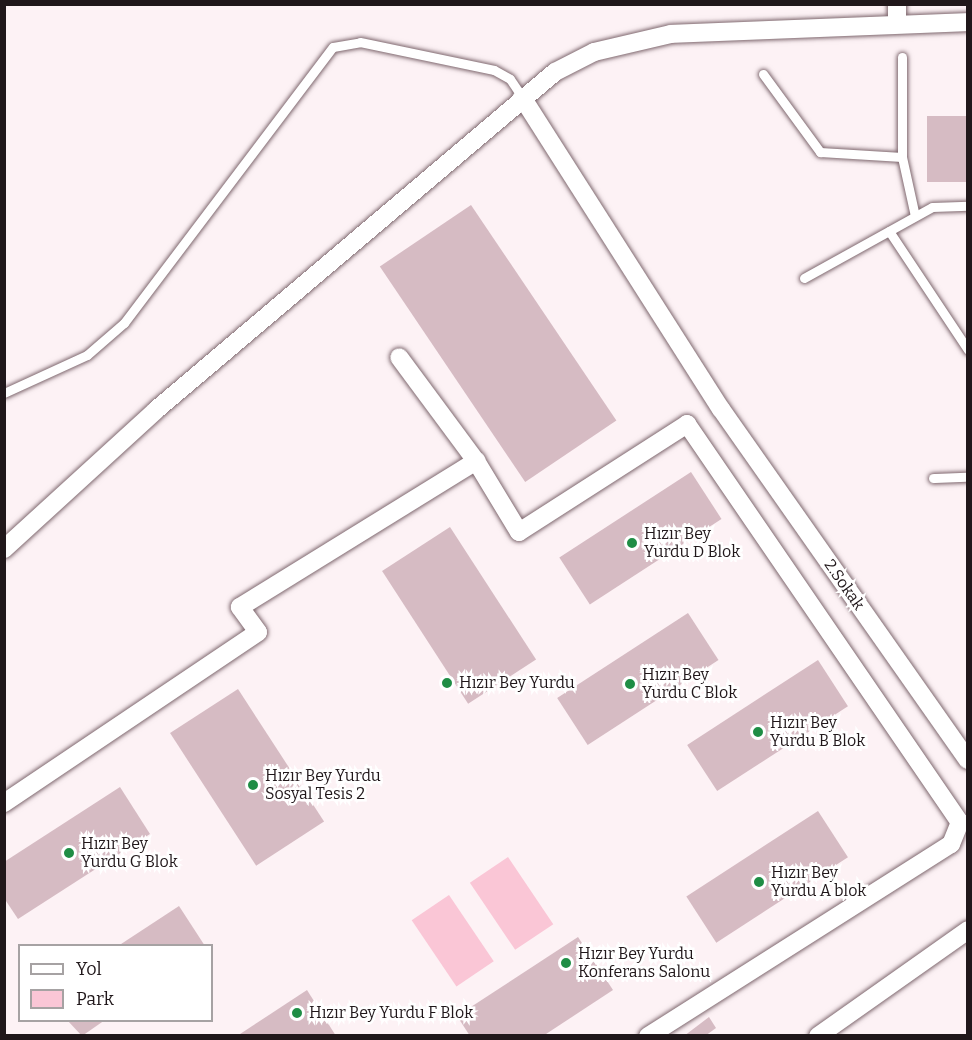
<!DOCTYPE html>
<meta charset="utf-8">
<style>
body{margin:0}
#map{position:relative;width:972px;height:1040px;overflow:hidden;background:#fdf2f5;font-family:Bitter,serif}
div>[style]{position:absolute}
.green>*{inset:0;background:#fac6d6;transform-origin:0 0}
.building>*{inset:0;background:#d6bbc3;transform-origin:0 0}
.roads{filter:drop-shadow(0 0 2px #7f686f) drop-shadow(0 0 2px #7f686f)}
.lane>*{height:9px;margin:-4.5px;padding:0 4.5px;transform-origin:4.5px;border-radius:4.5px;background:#fff}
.street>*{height:18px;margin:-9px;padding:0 9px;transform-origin:9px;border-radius:9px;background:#fff}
.dots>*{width:16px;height:16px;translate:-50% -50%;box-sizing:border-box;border:3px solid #fff;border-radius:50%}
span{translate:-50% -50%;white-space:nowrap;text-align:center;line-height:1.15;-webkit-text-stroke:5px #fff;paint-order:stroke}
.poi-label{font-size:16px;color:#20171a}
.left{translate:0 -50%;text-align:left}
.street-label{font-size:16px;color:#20171a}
.frame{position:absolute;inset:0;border:6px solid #20171a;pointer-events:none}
.legend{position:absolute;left:18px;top:944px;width:195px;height:78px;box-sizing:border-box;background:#fff;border:2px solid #a6a2a3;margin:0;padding:8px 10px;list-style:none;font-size:18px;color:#20171a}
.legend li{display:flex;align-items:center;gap:12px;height:30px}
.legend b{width:30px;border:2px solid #a6a2a3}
</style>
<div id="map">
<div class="green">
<div style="left:508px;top:857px;width:81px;height:46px;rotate:56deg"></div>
<div style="left:449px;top:895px;width:80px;height:45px;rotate:56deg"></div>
</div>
<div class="building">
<div style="left:968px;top:116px;width:66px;height:41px;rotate:90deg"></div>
<div style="left:471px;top:205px;width:260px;height:110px;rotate:56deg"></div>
<div style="left:691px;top:472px;width:56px;height:157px;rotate:57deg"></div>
<div style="left:450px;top:527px;width:158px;height:81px;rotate:57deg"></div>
<div style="left:688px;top:613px;width:56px;height:156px;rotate:57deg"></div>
<div style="left:818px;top:660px;width:55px;height:156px;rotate:57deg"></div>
<div style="left:238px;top:689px;width:158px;height:81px;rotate:57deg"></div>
<div style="clip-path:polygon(120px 787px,150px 834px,18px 919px,4px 898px,4px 862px)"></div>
<div style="left:818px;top:811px;width:55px;height:157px;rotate:57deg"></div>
<div style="clip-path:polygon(179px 906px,205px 946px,118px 946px)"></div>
<div style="clip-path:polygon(578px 937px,613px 990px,543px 1036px,470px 1036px,457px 1016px)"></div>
<div style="clip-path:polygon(307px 990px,336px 1036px,237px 1036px)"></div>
<div style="clip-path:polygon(709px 1017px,716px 1028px,705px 1036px,684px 1036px)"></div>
<div style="clip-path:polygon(67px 1020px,105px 1020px,82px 1036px)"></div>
</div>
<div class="roads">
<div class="lane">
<div style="left:902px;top:57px;width:100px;rotate:90deg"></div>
<div style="left:902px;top:157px;width:60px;rotate:77.6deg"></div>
<div style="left:763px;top:74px;width:97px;rotate:53.8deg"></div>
<div style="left:820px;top:152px;width:82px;rotate:3.5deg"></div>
<div style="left:889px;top:231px;width:143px;rotate:56.4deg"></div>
<div style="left:804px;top:278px;width:146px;rotate:-29deg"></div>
<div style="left:932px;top:207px;width:36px;rotate:-2deg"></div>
<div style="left:4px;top:393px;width:91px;rotate:-24.6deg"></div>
<div style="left:87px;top:355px;width:49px;rotate:-40.9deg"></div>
<div style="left:124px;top:323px;width:346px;rotate:-52.9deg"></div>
<div style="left:333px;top:47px;width:27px;rotate:-10deg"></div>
<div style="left:360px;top:42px;width:137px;rotate:11.8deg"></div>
<div style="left:494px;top:70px;width:18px;rotate:29deg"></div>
<div style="left:510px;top:79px;width:22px;rotate:56deg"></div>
<div style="left:933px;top:478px;width:35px;rotate:-2deg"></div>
</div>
<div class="street">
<div style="left:897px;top:4px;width:20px;rotate:90deg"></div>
<div style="left:522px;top:97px;width:370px;rotate:57.5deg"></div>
<div style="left:721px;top:409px;width:429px;rotate:54.9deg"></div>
<div style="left:476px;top:461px;width:83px;rotate:58.8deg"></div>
<div style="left:519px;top:532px;width:200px;rotate:-32.7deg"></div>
<div style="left:687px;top:424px;width:483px;rotate:55.6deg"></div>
<div style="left:960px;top:822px;width:24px;rotate:112deg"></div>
<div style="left:951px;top:844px;width:359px;rotate:147.6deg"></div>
<div style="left:4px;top:549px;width:206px;rotate:-42.4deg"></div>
<div style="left:156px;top:410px;width:523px;rotate:-40.27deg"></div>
<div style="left:555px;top:72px;width:44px;rotate:-27.1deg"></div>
<div style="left:594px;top:52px;width:79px;rotate:-13.2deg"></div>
<div style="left:671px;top:34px;width:297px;rotate:-2.3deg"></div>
<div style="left:4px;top:803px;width:306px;rotate:-33.9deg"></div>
<div style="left:258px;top:632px;width:31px;rotate:-126deg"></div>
<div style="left:240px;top:607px;width:278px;rotate:-31.7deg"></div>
<div style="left:476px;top:461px;width:129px;rotate:-126.5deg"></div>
<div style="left:818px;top:1036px;width:184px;rotate:-35.2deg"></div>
</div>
</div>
<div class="dots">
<div style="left:632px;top:543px;background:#1f8d45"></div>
<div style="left:447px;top:683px;background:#1f8d45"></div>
<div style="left:630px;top:684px;background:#1f8d45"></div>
<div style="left:758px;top:732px;background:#1f8d45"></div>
<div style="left:253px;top:785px;background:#1f8d45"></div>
<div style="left:69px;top:853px;background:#1f8d45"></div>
<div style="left:759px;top:882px;background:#1f8d45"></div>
<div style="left:566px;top:963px;background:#1f8d45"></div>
<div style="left:297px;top:1013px;background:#1f8d45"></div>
</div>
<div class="poi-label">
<span class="left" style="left:644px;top:543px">Hızır Bey<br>Yurdu D Blok</span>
<span class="left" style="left:642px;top:684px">Hızır Bey<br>Yurdu C Blok</span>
<span class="left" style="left:459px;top:683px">Hızır Bey Yurdu</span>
<span class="left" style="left:770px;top:732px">Hızır Bey<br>Yurdu B Blok</span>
<span class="left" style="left:265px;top:785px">Hızır Bey Yurdu<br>Sosyal Tesis 2</span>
<span class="left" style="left:81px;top:853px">Hızır Bey<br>Yurdu G Blok</span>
<span class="left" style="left:771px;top:882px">Hızır Bey<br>Yurdu A blok</span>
<span class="left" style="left:578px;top:963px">Hızır Bey Yurdu<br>Konferans Salonu</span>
<span class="left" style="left:309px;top:1013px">Hızır Bey Yurdu F Blok</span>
</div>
<div class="street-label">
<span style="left:844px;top:585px;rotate:55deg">2.Sokak</span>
</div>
<div class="frame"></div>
<ul class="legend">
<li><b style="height:8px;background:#fff"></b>Yol</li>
<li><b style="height:16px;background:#fac6d6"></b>Park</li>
</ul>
</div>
